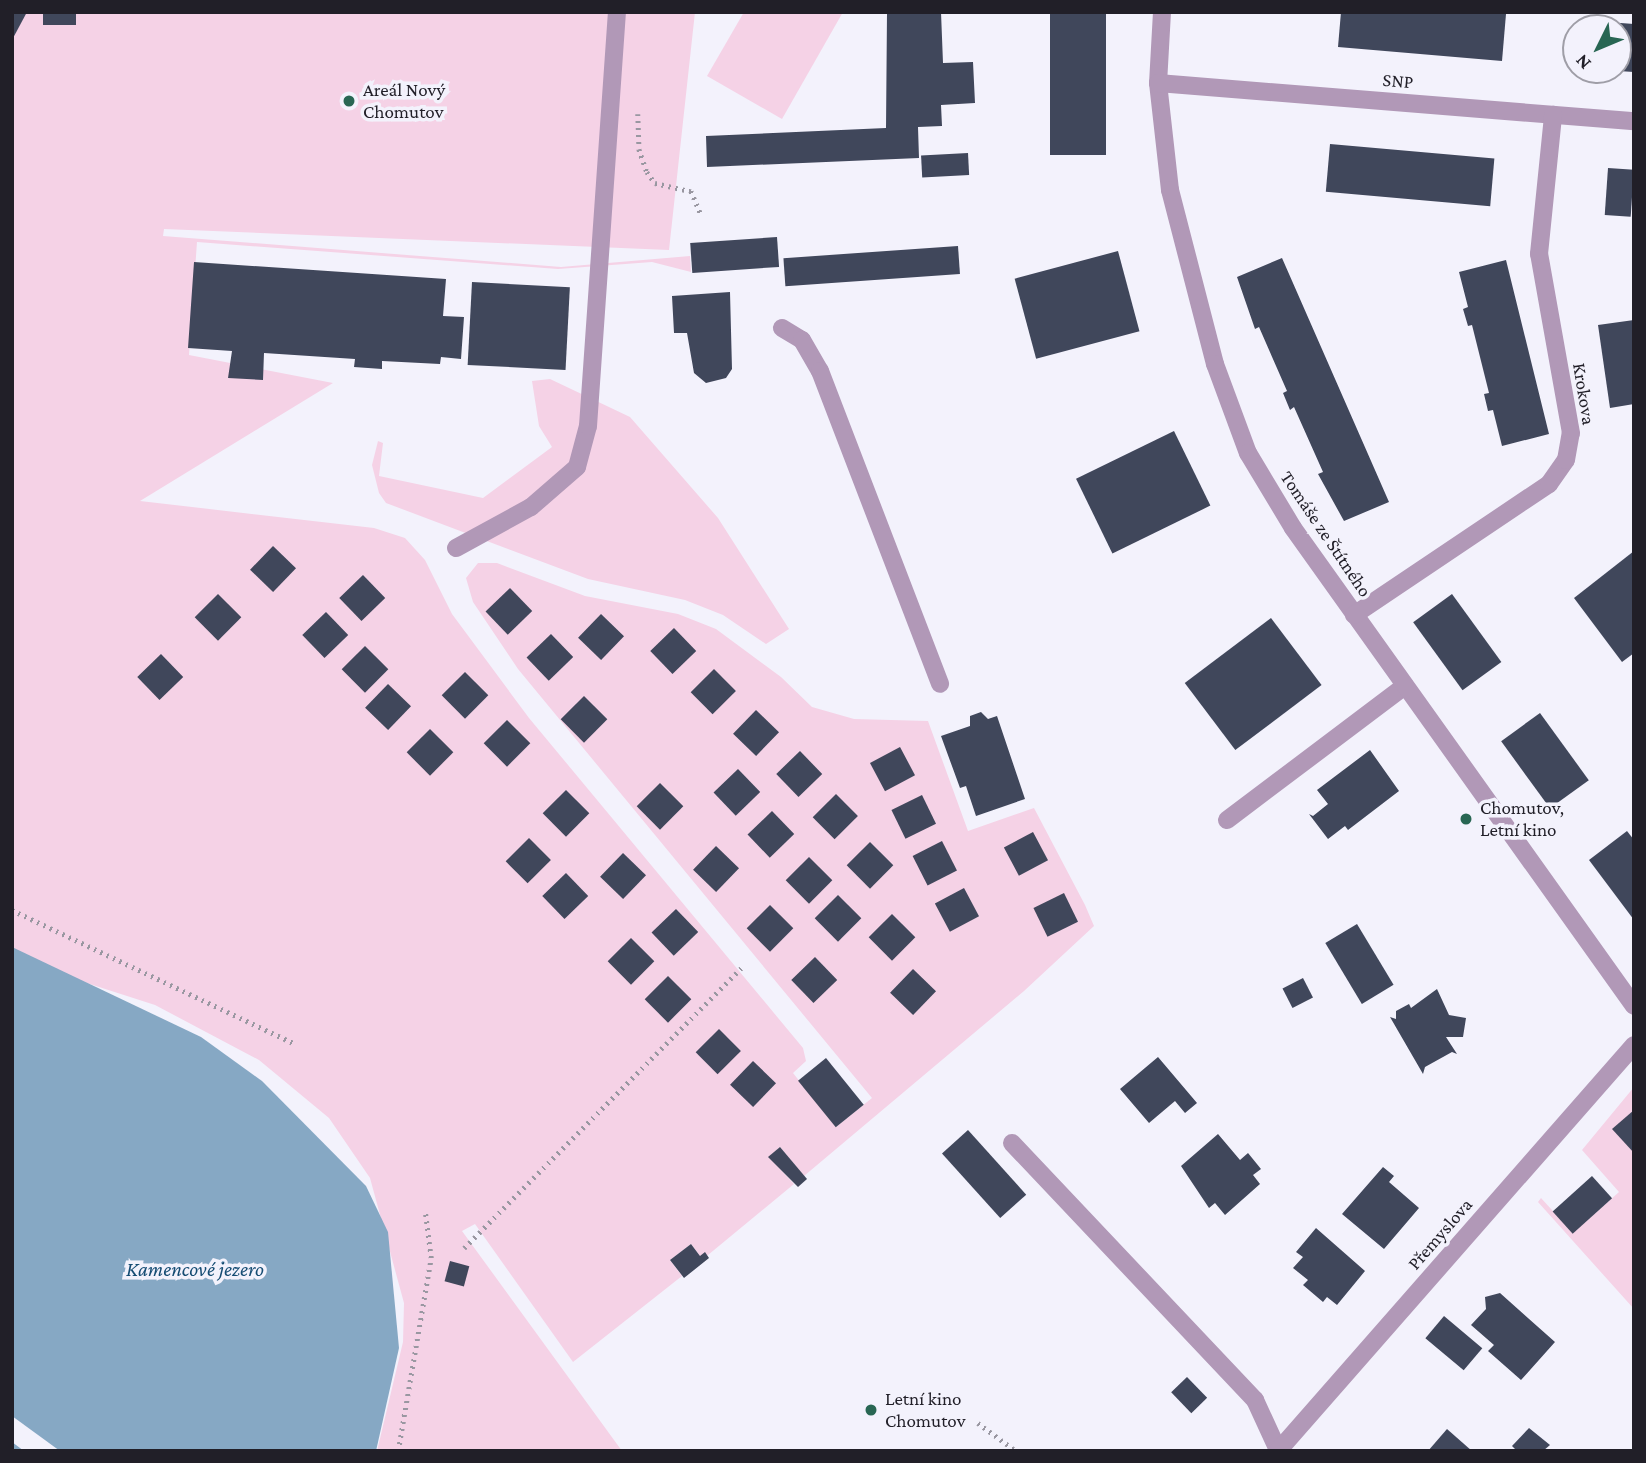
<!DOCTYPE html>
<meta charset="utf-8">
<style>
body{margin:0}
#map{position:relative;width:1646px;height:1463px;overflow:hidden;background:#f3f2fc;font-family:"Crimson Pro",serif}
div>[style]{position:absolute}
.green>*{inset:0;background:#f5d2e6}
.water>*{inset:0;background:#86a8c4}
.pier>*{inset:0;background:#f3f2fc}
.building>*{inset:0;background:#40475b;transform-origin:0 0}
.path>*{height:4.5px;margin-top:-2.25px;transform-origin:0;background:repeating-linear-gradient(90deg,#9997a1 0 2px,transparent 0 7px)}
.lane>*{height:18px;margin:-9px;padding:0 9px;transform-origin:9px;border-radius:9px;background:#b198b7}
.street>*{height:18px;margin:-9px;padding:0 9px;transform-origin:9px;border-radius:9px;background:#b198b7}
.dots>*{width:19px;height:19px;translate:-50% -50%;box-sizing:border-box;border:4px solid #f3f2fc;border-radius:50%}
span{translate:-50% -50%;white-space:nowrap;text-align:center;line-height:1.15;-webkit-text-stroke:7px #f3f2fc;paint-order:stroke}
.street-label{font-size:19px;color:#211f28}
.poi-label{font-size:19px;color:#211f28}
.left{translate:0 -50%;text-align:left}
.water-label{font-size:21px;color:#154c73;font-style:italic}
.frame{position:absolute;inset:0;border:14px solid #211f28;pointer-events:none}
.north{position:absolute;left:1562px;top:14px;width:70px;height:70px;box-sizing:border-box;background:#f3f2fc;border:2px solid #9f9ea7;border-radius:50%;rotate:227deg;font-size:19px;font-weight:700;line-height:28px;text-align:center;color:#211f28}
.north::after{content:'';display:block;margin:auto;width:24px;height:32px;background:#286653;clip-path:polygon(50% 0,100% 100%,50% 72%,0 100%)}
</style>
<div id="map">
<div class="green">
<div style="clip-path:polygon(12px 12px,695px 12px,669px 250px,164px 229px,163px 236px,561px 267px,690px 256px,691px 272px,652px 262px,558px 269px,197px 242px,189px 355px,333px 383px,140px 501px,374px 528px,405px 538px,425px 560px,452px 614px,529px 718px,803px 1048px,806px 1061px,793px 1073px,836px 1127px,872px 1098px,518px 669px,473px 602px,466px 578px,478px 563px,497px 563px,585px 596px,678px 614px,716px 629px,781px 677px,812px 707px,854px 719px,928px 721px,968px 831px,1034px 808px,1085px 905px,1094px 926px,1024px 991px,804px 1176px,780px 1147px,769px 1157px,794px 1184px,708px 1255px,700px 1256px,691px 1244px,670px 1260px,682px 1276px,573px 1362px,475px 1224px,462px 1231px,622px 1451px,377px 1451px,403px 1342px,404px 1303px,370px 1178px,329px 1118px,259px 1060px,155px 1005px,12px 959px)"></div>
<div style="clip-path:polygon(744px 12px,843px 12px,782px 119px,707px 76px)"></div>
<div style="clip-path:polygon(550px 379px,630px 417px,718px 518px,789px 629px,766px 644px,723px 615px,685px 600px,588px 579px,386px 503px,379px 493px,372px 465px,378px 441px,383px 443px,379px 476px,483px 498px,552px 447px,539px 426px,532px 381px)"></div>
<div style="clip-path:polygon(1634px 1087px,1634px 1309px,1538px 1202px,1541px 1198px,1573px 1233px,1619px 1192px,1582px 1150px)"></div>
</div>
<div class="water">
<div style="clip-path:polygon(12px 947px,201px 1037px,262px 1081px,366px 1186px,388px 1232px,399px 1348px,376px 1451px,12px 1451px)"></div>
</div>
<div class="pier">
<div style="clip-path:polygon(12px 1416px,60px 1451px,24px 1451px,12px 1442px)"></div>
</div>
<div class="building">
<div style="clip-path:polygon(12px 12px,27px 12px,12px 40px)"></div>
<div style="left:43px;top:12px;width:33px;height:13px"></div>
<div style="clip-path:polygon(887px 12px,941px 12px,943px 63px,973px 62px,975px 103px,941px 105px,942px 126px,918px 127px,919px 158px,707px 167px,706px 136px,886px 128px)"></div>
<div style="left:1050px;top:12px;width:56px;height:143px"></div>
<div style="clip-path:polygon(1341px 12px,1506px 14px,1502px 61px,1338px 47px)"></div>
<div style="clip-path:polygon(1594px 21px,1634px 24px,1634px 72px,1618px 71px,1618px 28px,1593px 28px)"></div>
<div style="left:1330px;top:144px;width:165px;height:48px;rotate:5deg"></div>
<div style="left:968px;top:153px;width:22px;height:47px;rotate:87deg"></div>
<div style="left:1608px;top:168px;width:26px;height:47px;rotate:4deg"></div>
<div style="left:777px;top:237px;width:30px;height:87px;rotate:86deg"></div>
<div style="left:958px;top:246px;width:28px;height:175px;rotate:86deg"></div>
<div style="left:1118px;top:251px;width:83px;height:107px;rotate:75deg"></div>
<div style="clip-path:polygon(1282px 258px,1389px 502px,1344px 521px,1318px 474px,1323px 472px,1294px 407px,1290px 410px,1283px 393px,1287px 391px,1259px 327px,1255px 329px,1237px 277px)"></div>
<div style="clip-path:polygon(1506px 260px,1549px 434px,1502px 446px,1493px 410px,1488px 411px,1484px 394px,1489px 393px,1472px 325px,1468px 326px,1463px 309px,1468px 307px,1459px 272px)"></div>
<div style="clip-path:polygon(194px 262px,446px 279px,443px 316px,464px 317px,461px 359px,441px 357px,440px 364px,382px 361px,382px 369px,354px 367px,355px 359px,264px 353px,263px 380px,228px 378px,232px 351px,188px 348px)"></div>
<div style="left:472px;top:282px;width:98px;height:83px;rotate:3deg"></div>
<div style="clip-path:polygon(730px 292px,732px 369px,726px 378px,706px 383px,694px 373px,687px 333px,674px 333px,672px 296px)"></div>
<div style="clip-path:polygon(1634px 320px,1634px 404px,1610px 408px,1598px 325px)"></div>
<div style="left:1174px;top:431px;width:83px;height:109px;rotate:64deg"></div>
<div style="left:273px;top:546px;width:32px;height:33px;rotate:44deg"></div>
<div style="clip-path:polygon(1634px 551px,1634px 653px,1622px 662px,1574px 598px)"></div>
<div style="left:363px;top:575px;width:32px;height:33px;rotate:46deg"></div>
<div style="left:510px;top:588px;width:32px;height:34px;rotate:46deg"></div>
<div style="left:218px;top:594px;width:33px;height:33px;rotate:45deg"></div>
<div style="left:1452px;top:594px;width:84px;height:48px;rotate:54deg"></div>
<div style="left:326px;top:612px;width:32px;height:33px;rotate:46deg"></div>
<div style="left:601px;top:614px;width:32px;height:33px;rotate:44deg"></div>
<div style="left:1271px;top:618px;width:84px;height:108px;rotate:53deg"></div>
<div style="left:674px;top:628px;width:32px;height:33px;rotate:46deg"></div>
<div style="left:551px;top:634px;width:32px;height:34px;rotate:46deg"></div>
<div style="left:365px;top:646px;width:33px;height:33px;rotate:45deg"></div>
<div style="left:161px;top:654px;width:32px;height:33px;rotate:46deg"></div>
<div style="left:714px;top:669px;width:31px;height:33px;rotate:45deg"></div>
<div style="left:465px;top:672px;width:33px;height:33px;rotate:45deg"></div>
<div style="left:388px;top:684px;width:32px;height:33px;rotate:44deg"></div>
<div style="left:584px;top:696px;width:33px;height:33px;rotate:45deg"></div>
<div style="left:756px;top:710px;width:32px;height:33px;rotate:44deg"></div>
<div style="clip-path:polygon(981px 712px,988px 719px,997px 716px,1025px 799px,976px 816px,966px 786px,960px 788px,941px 736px,970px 726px,970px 716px)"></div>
<div style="left:1540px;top:713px;width:83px;height:48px;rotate:54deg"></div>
<div style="left:507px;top:720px;width:33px;height:33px;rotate:45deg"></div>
<div style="left:430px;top:729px;width:33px;height:33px;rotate:45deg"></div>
<div style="left:900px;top:747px;width:32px;height:34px;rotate:62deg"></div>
<div style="clip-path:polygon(1370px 750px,1399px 791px,1348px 830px,1345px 826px,1328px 839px,1309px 814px,1313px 816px,1328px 804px,1317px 790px)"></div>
<div style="left:800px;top:751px;width:32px;height:33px;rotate:46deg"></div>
<div style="left:738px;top:769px;width:32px;height:34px;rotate:46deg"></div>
<div style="left:660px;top:783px;width:33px;height:33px;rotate:45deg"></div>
<div style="left:566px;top:790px;width:33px;height:33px;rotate:45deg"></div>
<div style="left:836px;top:794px;width:31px;height:33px;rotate:45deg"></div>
<div style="left:922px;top:795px;width:32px;height:34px;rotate:64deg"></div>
<div style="left:772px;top:811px;width:32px;height:34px;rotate:46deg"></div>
<div style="clip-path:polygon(1627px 831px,1634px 840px,1634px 920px,1589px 860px)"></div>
<div style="left:1033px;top:832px;width:32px;height:33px;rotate:62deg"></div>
<div style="left:529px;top:838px;width:31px;height:33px;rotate:45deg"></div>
<div style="left:942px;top:841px;width:33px;height:33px;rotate:63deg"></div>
<div style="left:870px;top:842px;width:33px;height:33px;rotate:45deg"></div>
<div style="left:716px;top:846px;width:32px;height:33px;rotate:44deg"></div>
<div style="left:623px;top:853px;width:32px;height:33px;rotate:44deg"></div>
<div style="left:809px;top:857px;width:33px;height:33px;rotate:45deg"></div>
<div style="left:566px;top:873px;width:32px;height:33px;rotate:46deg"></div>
<div style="left:964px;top:888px;width:32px;height:33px;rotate:62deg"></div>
<div style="left:1064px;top:893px;width:32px;height:34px;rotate:64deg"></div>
<div style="left:838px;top:895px;width:33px;height:33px;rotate:45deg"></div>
<div style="left:770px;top:905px;width:33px;height:33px;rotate:45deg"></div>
<div style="left:676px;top:909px;width:32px;height:34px;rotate:46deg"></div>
<div style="left:892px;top:914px;width:33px;height:33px;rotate:45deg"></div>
<div style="left:1357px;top:924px;width:71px;height:37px;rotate:59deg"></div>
<div style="left:631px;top:938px;width:33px;height:33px;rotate:45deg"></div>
<div style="left:815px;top:957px;width:32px;height:33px;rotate:46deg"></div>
<div style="left:913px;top:969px;width:32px;height:33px;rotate:44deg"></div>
<div style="left:668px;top:976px;width:33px;height:33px;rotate:45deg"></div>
<div style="left:1303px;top:978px;width:22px;height:23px;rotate:63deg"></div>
<div style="clip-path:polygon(1437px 989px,1449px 1015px,1466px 1018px,1463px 1037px,1446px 1037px,1457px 1054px,1452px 1052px,1425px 1067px,1423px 1074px,1390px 1017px,1396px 1019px,1396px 1011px,1409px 1004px,1411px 1008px)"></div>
<div style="left:719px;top:1029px;width:31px;height:33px;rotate:45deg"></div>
<div style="clip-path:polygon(1158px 1057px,1197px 1103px,1185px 1113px,1175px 1101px,1149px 1123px,1120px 1089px)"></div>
<div style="left:826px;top:1058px;width:60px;height:36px;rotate:51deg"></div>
<div style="left:753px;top:1061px;width:32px;height:33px;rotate:44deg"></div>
<div style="clip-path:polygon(1634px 1110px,1634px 1153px,1612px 1129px)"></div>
<div style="left:968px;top:1130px;width:87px;height:35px;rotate:48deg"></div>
<div style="clip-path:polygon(1218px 1134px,1240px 1160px,1248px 1153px,1261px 1169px,1253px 1175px,1260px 1184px,1225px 1215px,1215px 1203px,1209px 1208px,1181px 1166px)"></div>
<div style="clip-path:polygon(780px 1147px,807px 1179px,798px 1187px,768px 1157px)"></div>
<div style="clip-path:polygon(1383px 1167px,1394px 1176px,1389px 1182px,1419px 1208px,1384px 1249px,1342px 1214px)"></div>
<div style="left:1592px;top:1176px;width:30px;height:53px;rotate:48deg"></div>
<div style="clip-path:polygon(1316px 1228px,1365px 1271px,1337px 1305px,1327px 1297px,1323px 1302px,1303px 1285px,1308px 1280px,1293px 1268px,1303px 1257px,1296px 1252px)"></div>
<div style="clip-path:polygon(691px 1244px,700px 1256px,705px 1252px,709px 1258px,684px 1278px,670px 1260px)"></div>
<div style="left:450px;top:1261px;width:20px;height:21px;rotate:15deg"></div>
<div style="clip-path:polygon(1500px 1293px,1555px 1342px,1521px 1380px,1488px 1351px,1494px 1345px,1471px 1325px,1486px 1309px,1485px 1297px)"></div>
<div style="left:1444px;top:1316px;width:50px;height:29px;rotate:40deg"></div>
<div style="left:1187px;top:1377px;width:29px;height:22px;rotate:46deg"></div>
<div style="clip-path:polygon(1529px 1428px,1550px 1445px,1543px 1451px,1517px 1451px,1512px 1446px)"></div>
<div style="clip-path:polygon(1447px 1429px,1472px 1451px,1428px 1451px)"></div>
</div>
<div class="path">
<div style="left:638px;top:114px;width:35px;rotate:88deg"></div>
<div style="left:639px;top:149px;width:24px;rotate:71deg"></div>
<div style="left:647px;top:172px;width:14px;rotate:54deg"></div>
<div style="left:655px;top:183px;width:37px;rotate:13deg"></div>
<div style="left:691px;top:191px;width:26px;rotate:67deg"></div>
<div style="left:12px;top:910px;width:311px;rotate:25.3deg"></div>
<div style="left:464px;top:1248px;width:395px;rotate:-45.3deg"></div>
<div style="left:978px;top:1423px;width:47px;rotate:36.4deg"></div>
<div style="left:398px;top:1451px;width:196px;rotate:-80.3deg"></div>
<div style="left:431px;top:1258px;width:47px;rotate:-97.3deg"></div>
</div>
<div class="lane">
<div style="left:782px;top:328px;width:23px;rotate:31deg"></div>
<div style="left:802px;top:340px;width:36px;rotate:60deg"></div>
<div style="left:820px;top:371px;width:335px;rotate:69deg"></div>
<div style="left:456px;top:548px;width:85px;rotate:-28.7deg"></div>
<div style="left:531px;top:507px;width:61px;rotate:-41deg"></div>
<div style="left:577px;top:467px;width:42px;rotate:-75deg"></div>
<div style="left:588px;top:426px;width:415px;rotate:-86deg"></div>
<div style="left:1227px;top:820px;width:223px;rotate:-37deg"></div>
<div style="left:1012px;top:1143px;width:354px;rotate:46.6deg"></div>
<div style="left:1255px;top:1400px;width:55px;rotate:65.3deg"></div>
</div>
<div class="street">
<div style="left:1162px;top:12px;width:71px;rotate:93.2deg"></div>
<div style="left:1158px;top:83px;width:108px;rotate:83.6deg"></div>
<div style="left:1170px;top:190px;width:180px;rotate:75.5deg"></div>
<div style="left:1215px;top:364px;width:95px;rotate:69.7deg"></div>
<div style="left:1248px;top:453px;width:87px;rotate:59deg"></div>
<div style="left:1293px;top:528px;width:587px;rotate:54.5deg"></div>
<div style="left:1158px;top:83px;width:478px;rotate:4.6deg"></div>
<div style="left:1354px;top:615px;width:235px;rotate:-33.9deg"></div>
<div style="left:1549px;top:484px;width:29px;rotate:-55deg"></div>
<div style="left:1566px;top:460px;width:27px;rotate:-80deg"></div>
<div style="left:1571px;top:433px;width:182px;rotate:-100.1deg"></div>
<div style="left:1539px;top:254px;width:140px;rotate:-84.2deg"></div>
<div style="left:1278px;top:1451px;width:540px;rotate:-48.75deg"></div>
</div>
<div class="dots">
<div style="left:349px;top:101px;background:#286653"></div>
<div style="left:1466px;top:819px;background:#286653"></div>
<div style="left:871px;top:1410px;background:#286653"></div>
</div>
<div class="street-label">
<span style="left:1398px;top:81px;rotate:5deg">SNP</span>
<span style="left:1584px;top:394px;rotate:81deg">Krokova</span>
<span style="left:1326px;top:534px;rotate:56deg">Tomáše ze Štítného</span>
<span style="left:1440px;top:1234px;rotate:-49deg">Přemyslova</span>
</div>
<div class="poi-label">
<span class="left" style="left:363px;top:101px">Areál Nový<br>Chomutov</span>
<span class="left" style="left:1480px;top:819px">Chomutov,<br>Letní kino</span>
<span class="left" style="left:885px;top:1410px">Letní kino<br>Chomutov</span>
</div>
<div class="water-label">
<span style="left:195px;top:1269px">Kamencové jezero</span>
</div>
<div class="frame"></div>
<div class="north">N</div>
</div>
